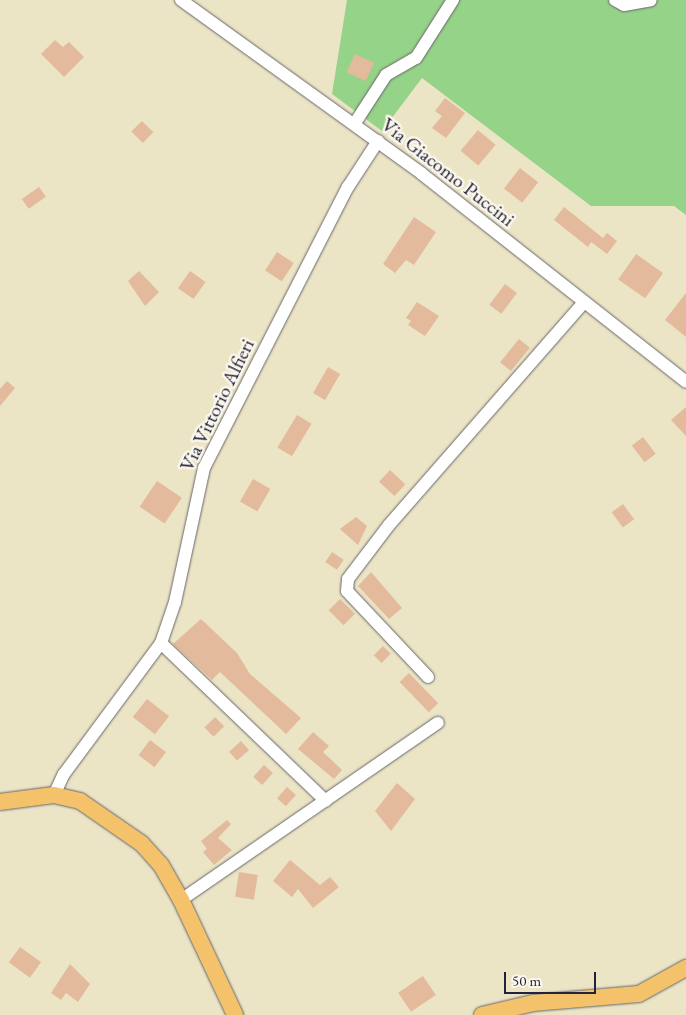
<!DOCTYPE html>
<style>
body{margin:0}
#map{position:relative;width:686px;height:1015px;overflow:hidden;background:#ebe4c5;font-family:"EB Garamond",serif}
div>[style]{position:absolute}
.green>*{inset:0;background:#95d388}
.building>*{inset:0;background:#e3bb9c;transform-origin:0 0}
.roads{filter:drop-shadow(0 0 1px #68666b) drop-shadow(0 0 1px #68666b)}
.minor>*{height:12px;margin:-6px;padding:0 6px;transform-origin:6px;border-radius:6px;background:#fff}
.major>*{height:16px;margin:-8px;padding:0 8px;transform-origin:8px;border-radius:8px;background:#f4c26a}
span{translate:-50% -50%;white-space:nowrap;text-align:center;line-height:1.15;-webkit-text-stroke:5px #fbf7ec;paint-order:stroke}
.street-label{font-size:20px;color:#22223b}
.scale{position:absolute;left:504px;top:972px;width:92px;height:22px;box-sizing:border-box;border:2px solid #22223b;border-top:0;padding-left:6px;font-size:15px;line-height:18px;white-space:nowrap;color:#22223b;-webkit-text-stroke:4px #fbf7ec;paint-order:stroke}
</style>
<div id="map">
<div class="green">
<div style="clip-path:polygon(347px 0,686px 0,686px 215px,674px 206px,591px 206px,422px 78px,382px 131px,332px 94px)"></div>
</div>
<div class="building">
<div style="clip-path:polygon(55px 40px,63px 47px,69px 42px,84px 57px,64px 77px,41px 54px)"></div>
<div style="left:355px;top:54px;width:21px;height:20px;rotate:25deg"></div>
<div style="clip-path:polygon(445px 98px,465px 113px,446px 138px,432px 128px,442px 116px,435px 111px)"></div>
<div style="left:142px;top:121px;width:16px;height:15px;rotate:45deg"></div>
<div style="left:478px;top:130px;width:23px;height:27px;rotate:40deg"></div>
<div style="left:520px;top:168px;width:23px;height:26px;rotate:38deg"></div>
<div style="left:39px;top:187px;width:12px;height:21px;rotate:55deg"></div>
<div style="clip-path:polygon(564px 207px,603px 238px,607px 233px,617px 241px,607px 254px,591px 242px,588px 247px,554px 220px)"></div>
<div style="clip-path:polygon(414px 217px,436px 232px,414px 265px,406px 260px,395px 273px,383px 264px)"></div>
<div style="left:277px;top:252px;width:20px;height:22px;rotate:33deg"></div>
<div style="left:636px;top:254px;width:33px;height:31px;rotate:35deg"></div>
<div style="clip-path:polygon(139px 271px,159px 292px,145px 306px,128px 281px)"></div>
<div style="left:190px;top:271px;width:19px;height:21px;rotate:35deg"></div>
<div style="left:505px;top:284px;width:15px;height:26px;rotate:37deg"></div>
<div style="clip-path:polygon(686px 293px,686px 337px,665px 320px)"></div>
<div style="clip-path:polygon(417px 302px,439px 316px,425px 336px,408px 325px,411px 321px,406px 318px)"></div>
<div style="left:519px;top:339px;width:14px;height:30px;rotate:39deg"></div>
<div style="left:328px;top:367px;width:14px;height:30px;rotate:30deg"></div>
<div style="clip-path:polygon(7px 381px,15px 388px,0 406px,0 389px)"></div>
<div style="clip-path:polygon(686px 407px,686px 436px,671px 420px)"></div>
<div style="left:297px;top:415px;width:17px;height:38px;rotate:31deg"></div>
<div style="left:643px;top:437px;width:21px;height:14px;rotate:53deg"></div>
<div style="left:390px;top:470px;width:21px;height:16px;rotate:43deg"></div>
<div style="left:253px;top:479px;width:20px;height:26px;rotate:30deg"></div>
<div style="left:157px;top:481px;width:30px;height:31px;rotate:34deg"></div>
<div style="left:623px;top:504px;width:19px;height:14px;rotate:54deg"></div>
<div style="clip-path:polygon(356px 517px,367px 526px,358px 545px,340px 529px)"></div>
<div style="left:332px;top:552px;width:14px;height:12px;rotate:34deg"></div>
<div style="clip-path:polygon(371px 572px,402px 608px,389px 619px,358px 586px)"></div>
<div style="left:340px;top:599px;width:21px;height:16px;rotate:45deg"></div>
<div style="clip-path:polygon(201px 619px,237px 653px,250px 674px,301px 718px,286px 734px,220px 672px,212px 680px,173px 644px)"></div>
<div style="left:383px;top:646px;width:11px;height:13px;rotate:45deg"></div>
<div style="left:409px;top:673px;width:42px;height:13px;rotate:46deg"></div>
<div style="left:147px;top:699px;width:28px;height:23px;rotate:38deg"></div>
<div style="left:215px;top:717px;width:13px;height:15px;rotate:45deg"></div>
<div style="clip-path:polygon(313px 732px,329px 746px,323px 752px,342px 770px,334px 779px,298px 749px)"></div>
<div style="left:150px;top:740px;width:20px;height:19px;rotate:37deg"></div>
<div style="left:241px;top:741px;width:12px;height:16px;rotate:48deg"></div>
<div style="left:264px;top:765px;width:12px;height:16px;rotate:42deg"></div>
<div style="clip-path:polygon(397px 783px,415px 799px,391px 831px,375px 811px)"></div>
<div style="left:287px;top:787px;width:12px;height:15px;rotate:42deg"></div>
<div style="clip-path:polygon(227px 820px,231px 824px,218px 838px,232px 850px,214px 865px,203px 852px,207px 849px,201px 841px)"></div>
<div style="clip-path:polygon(290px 860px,320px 885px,330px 877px,339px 887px,313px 908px,298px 889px,292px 897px,273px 881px)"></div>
<div style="left:239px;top:872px;width:19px;height:25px;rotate:9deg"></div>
<div style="left:20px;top:947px;width:26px;height:19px;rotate:36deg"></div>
<div style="clip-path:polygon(70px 964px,90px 984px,78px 1002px,66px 993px,61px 1000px,51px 993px)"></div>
<div style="left:423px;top:976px;width:23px;height:30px;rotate:56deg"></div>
</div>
<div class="roads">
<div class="minor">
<div style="left:181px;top:0;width:297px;rotate:35.8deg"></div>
<div style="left:422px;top:174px;width:336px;rotate:38.2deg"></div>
<div style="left:615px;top:0;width:10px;rotate:29deg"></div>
<div style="left:624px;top:5px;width:27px;rotate:-10deg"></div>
<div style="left:355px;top:123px;width:57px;rotate:-57.1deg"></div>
<div style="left:386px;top:75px;width:34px;rotate:-30deg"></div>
<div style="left:416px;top:58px;width:69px;rotate:-57.5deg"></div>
<div style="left:161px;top:643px;width:228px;rotate:43.8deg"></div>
<div style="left:428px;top:677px;width:118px;rotate:-133.3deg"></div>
<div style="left:347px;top:591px;width:12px;rotate:-85deg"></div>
<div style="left:348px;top:579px;width:68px;rotate:-52.8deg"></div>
<div style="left:389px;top:525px;width:296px;rotate:-48.8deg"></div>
<div style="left:54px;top:795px;width:23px;rotate:-65deg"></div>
<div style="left:64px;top:774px;width:163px;rotate:-53.5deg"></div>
<div style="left:161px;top:643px;width:43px;rotate:-71.1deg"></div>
<div style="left:175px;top:602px;width:137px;rotate:-77.8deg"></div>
<div style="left:204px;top:468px;width:316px;rotate:-62.9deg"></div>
<div style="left:348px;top:187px;width:55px;rotate:-56.9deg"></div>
<div style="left:181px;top:900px;width:312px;rotate:-34.6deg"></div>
</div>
<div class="major">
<div style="left:0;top:802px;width:54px;rotate:-7.4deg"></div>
<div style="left:54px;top:795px;width:27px;rotate:13deg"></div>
<div style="left:80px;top:801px;width:75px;rotate:34.7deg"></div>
<div style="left:142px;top:844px;width:28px;rotate:48deg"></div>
<div style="left:161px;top:865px;width:40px;rotate:60.3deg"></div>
<div style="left:181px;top:900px;width:127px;rotate:64.8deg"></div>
<div style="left:482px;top:1015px;width:52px;rotate:-13.2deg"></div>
<div style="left:533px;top:1003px;width:106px;rotate:-4.9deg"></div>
<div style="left:639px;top:994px;width:54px;rotate:-29deg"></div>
</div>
</div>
<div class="street-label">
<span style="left:448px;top:172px;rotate:38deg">Via Giacomo Puccini</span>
<span style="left:217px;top:405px;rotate:-64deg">Via Vittorio Alfieri</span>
</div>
<div class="scale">50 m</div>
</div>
